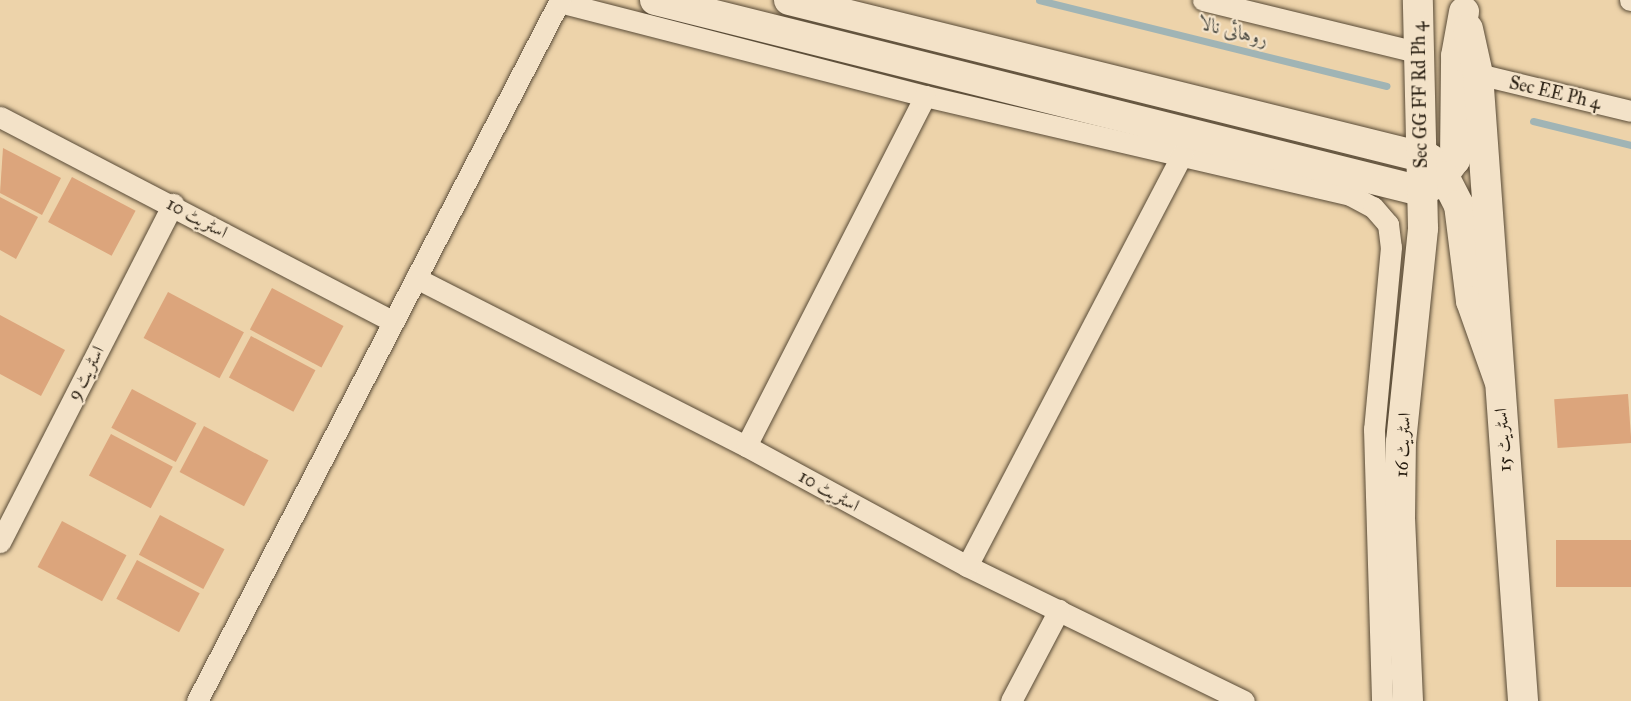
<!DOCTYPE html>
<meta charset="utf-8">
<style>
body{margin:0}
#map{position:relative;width:1631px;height:701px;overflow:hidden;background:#edd3aa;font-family:"IM FELL Great Primer",Amiri,serif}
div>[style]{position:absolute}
.stream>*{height:7px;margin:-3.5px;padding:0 3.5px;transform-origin:3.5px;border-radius:3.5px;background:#a0b4b5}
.building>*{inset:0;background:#dca57c;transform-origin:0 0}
.roads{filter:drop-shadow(0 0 2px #584a36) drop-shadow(0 0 2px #584a36)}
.minor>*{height:21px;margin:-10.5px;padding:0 10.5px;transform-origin:10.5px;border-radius:10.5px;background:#f3e2c8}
.secondary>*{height:30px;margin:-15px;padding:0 15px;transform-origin:15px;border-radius:15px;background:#f3e2c8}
span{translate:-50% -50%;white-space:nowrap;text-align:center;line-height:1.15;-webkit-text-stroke:4.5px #f3e2c8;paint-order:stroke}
.street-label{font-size:18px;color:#271d10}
.water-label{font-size:20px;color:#4b4a42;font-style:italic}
</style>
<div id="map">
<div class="stream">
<div style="left:1039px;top:0;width:358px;rotate:13.9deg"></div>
<div style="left:1533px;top:121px;width:101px;rotate:13.8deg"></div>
</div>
<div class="building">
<div style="clip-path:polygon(3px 148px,61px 178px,42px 215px,0 193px)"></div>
<div style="left:72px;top:177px;width:72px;height:51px;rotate:28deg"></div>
<div style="clip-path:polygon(0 197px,38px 217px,16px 259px,0 250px)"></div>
<div style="left:272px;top:288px;width:81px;height:47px;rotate:28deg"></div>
<div style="left:168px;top:292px;width:86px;height:52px;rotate:28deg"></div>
<div style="clip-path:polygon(0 315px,65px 350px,41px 396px,0 374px)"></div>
<div style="left:251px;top:336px;width:73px;height:47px;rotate:28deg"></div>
<div style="left:132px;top:389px;width:73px;height:44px;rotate:28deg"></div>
<div style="left:1628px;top:394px;width:49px;height:74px;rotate:86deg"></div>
<div style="left:204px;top:426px;width:73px;height:52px;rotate:28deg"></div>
<div style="left:111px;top:434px;width:70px;height:47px;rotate:28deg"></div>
<div style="left:160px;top:515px;width:73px;height:45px;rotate:28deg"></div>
<div style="left:62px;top:521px;width:73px;height:52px;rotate:28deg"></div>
<div style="left:1631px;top:540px;width:47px;height:75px;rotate:90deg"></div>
<div style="left:137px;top:560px;width:71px;height:44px;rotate:28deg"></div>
</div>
<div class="roads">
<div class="minor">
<div style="left:1203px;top:0;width:223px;rotate:13.7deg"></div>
<div style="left:1630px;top:0;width:1px"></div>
<div style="left:559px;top:2px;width:378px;rotate:14.4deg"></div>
<div style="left:925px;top:96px;width:436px;rotate:13.1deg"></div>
<div style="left:1350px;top:195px;width:26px;rotate:28deg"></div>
<div style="left:1373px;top:207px;width:23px;rotate:49deg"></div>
<div style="left:1388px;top:224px;width:23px;rotate:83deg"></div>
<div style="left:1391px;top:247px;width:183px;rotate:95.3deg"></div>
<div style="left:1374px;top:429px;width:272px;rotate:88.3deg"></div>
<div style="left:1478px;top:74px;width:157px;rotate:13.6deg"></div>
<div style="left:0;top:117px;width:443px;rotate:27.5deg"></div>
<div style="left:416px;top:278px;width:370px;rotate:27deg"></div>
<div style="left:746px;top:446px;width:251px;rotate:28.5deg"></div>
<div style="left:967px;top:566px;width:308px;rotate:26deg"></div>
<div style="left:746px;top:446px;width:393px;rotate:-62.9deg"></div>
<div style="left:0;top:542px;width:380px;rotate:-62.9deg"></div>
<div style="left:967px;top:566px;width:465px;rotate:-62.4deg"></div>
<div style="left:197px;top:701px;width:789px;rotate:-62.62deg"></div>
<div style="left:1011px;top:701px;width:103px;rotate:-62.2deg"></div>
</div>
<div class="secondary">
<div style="left:655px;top:0;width:789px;rotate:14deg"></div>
<div style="left:1421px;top:191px;width:19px;rotate:-25deg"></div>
<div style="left:1438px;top:183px;width:29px;rotate:-54deg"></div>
<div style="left:1455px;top:160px;width:104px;rotate:-89.4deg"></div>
<div style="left:1456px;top:56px;width:45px;rotate:-79.7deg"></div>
<div style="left:789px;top:0;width:660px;rotate:13.93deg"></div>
<div style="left:1430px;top:159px;width:22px;rotate:51deg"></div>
<div style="left:1444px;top:176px;width:33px;rotate:63deg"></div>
<div style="left:1459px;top:205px;width:97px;rotate:82.9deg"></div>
<div style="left:1471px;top:301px;width:84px;rotate:70.5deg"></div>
<div style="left:1468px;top:29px;width:46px;rotate:77.5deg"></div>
<div style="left:1478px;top:74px;width:629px;rotate:85.89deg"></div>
<div style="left:1408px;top:701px;width:182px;rotate:-92.5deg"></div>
<div style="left:1400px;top:519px;width:77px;rotate:-89.3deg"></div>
<div style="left:1401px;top:442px;width:215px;rotate:-84.1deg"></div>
<div style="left:1423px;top:228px;width:228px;rotate:-91.3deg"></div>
</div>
</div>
<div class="street-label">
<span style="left:1555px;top:93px;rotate:13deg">Sec EE Ph 4</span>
<span style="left:1420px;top:95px;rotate:-91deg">Sec GG FF Rd Ph 4</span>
<span style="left:197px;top:218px;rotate:28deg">اسٹریٹ 10</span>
<span style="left:86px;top:373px;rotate:-63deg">اسٹریٹ 9</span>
<span style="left:1503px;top:440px;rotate:-94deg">اسٹریٹ 15</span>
<span style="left:1403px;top:445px;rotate:-87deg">اسٹریٹ 16</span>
<span style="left:829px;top:491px;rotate:29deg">اسٹریٹ 10</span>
</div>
<div class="water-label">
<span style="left:1234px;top:31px;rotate:14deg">روہائی نالا</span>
</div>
</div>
